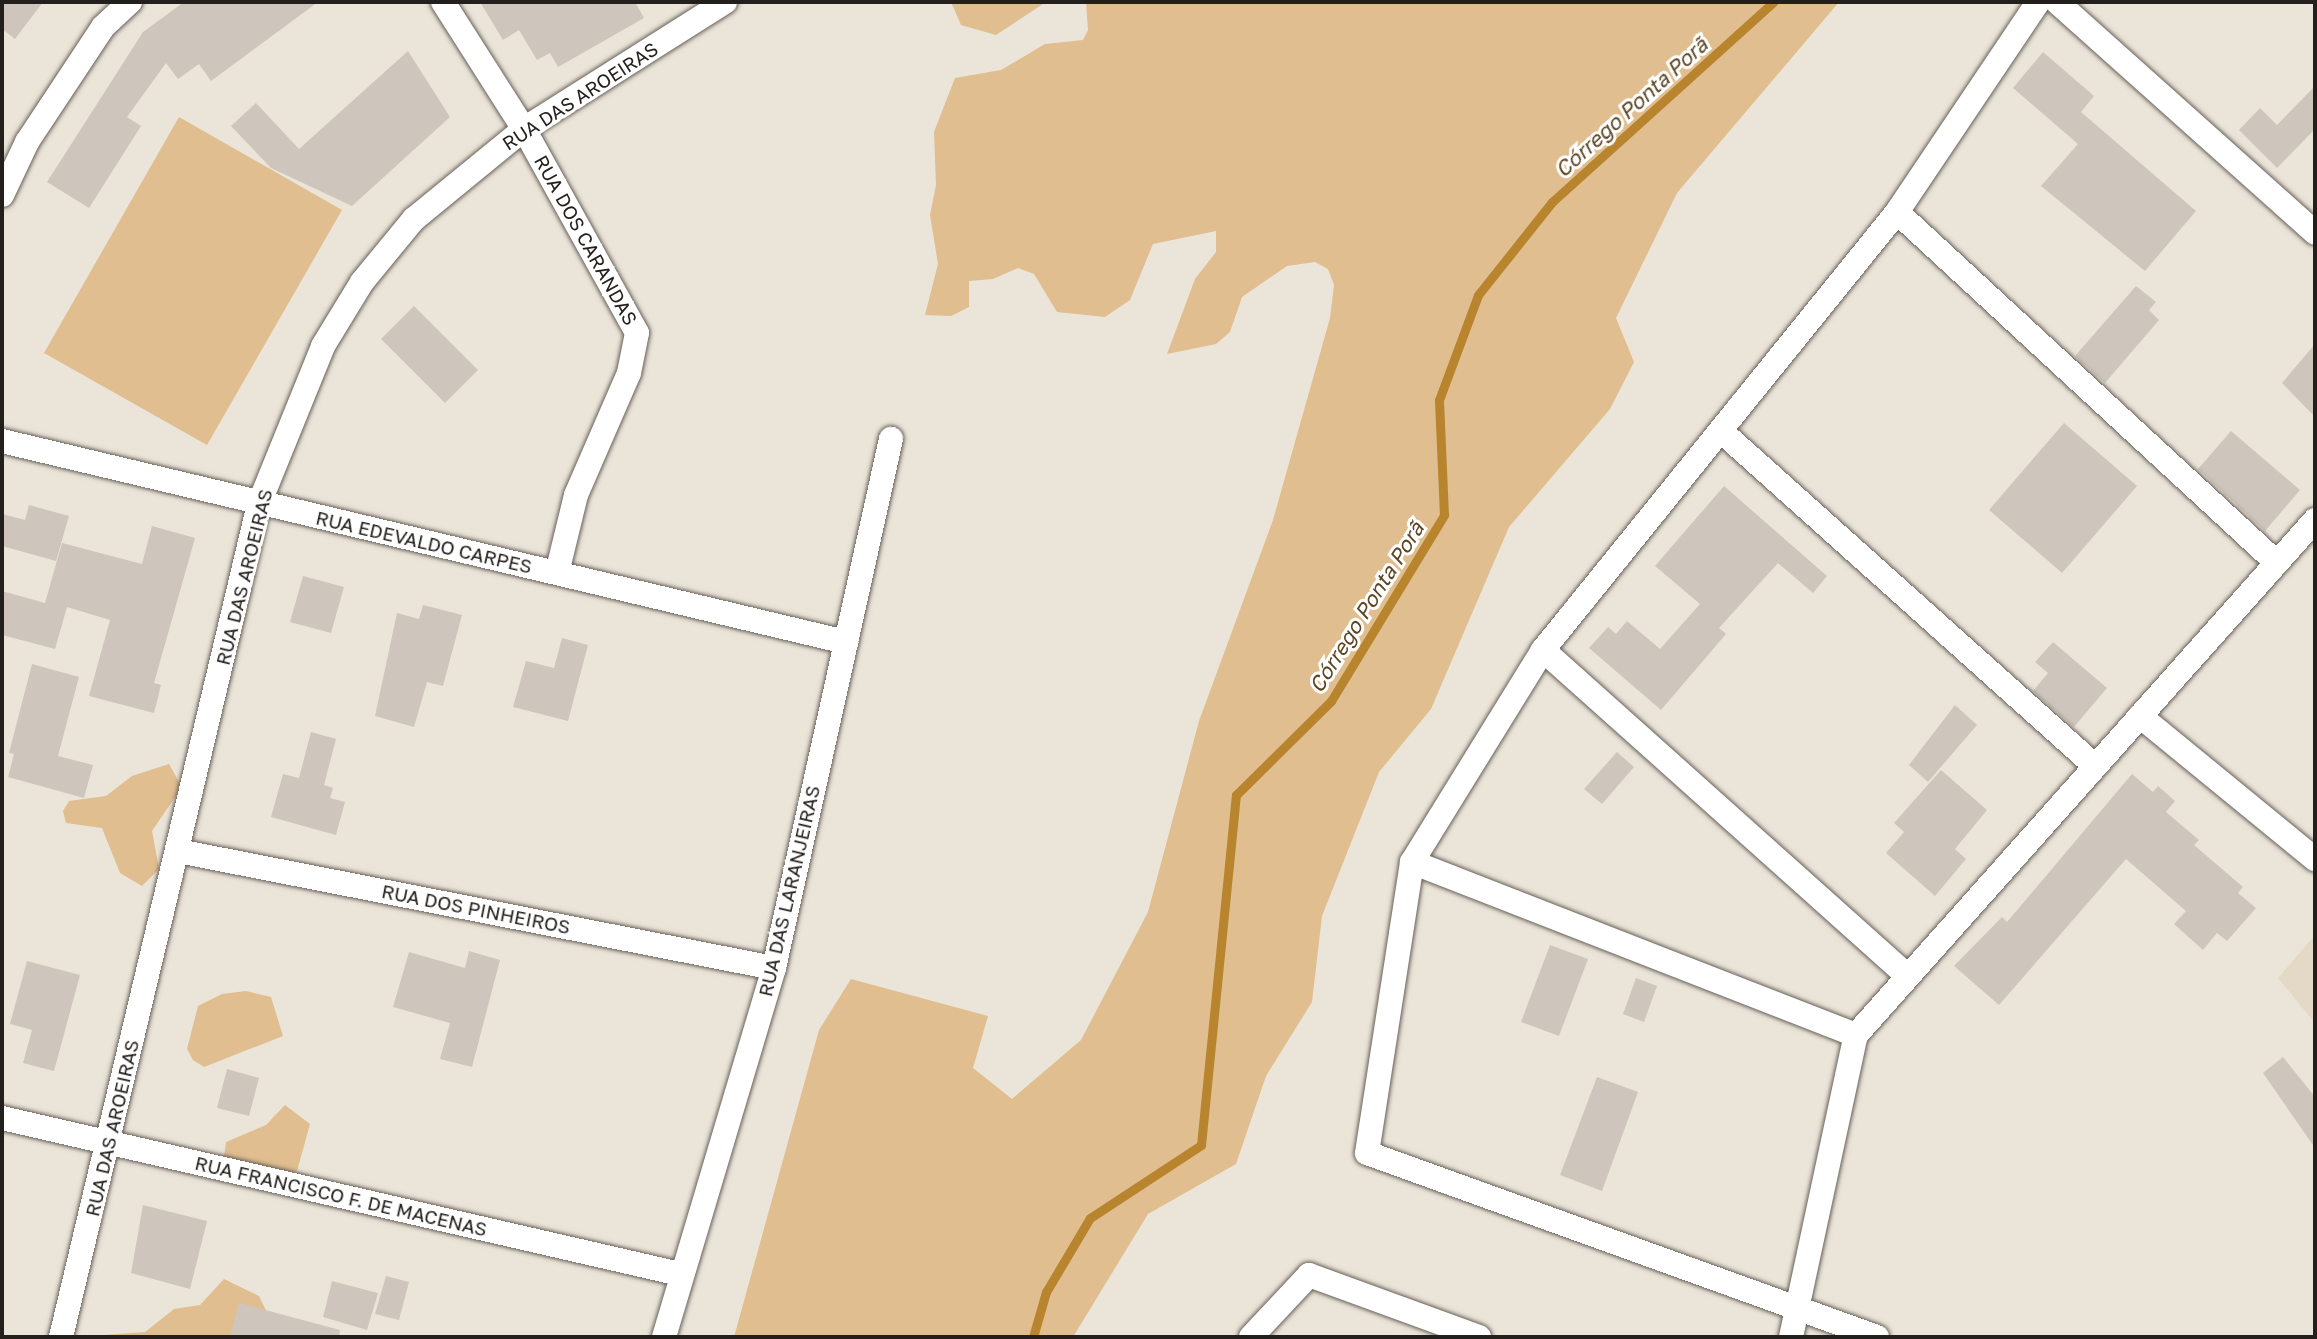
<!DOCTYPE html>
<meta charset="utf-8">
<style>
body{margin:0}
#map{position:relative;width:2317px;height:1339px;overflow:hidden;background:#ebe4d9;font-family:"Golos Text",sans-serif}
div>[style]{position:absolute}
[style*='--x']{left:calc(var(--x)*1px);top:calc(var(--y)*1px);width:calc(var(--w)*1px);rotate:calc(var(--a)*1deg)}
.built>*{inset:0;background:#e4d8c7}
.green>*{inset:0;background:#e0be8f}
.stream>*{height:9px;margin:-4.5px;padding:0 4.5px;transform-origin:4.5px;border-radius:4.5px;background:#b8842d}
.building>*{inset:0;background:#cec6bc}
.roads{filter:drop-shadow(0 0 2px #676058) drop-shadow(0 0 2px #676058)}
.minor>*{height:24px;margin:-12px;padding:0 12px;transform-origin:12px;border-radius:12px;background:#fff}
span{translate:-50% -50%;white-space:nowrap;text-align:center;line-height:1.15;-webkit-text-stroke:6px #fff;paint-order:stroke}
.street-label{font-size:19px;color:#221f1c}
.water-label{font-size:21px;color:#5c4522;font-style:italic}
.frame{position:absolute;inset:0;border:4px solid #221f1c;pointer-events:none}
</style>
<div id="map">
<div class="built">
<div style="clip-path:polygon(2315px 935px,2315px 1023px,2278px 978px)"></div>
</div>
<div class="green">
<div style="clip-path:polygon(951px 2px,1046px 2px,996px 35px,961px 25px)"></div>
<div style="clip-path:polygon(1086px 2px,1839px 2px,1677px 193px,1616px 318px,1634px 362px,1610px 409px,1509px 527px,1431px 709px,1379px 772px,1322px 916px,1312px 1002px,1266px 1076px,1236px 1164px,1148px 1214px,1073px 1337px,734px 1337px,819px 1030px,851px 979px,988px 1016px,973px 1068px,1012px 1099px,1081px 1040px,1148px 912px,1199px 721px,1273px 520px,1330px 318px,1334px 285px,1328px 269px,1315px 262px,1287px 266px,1242px 297px,1230px 332px,1216px 344px,1167px 354px,1195px 279px,1216px 252px,1216px 231px,1153px 244px,1130px 300px,1105px 317px,1057px 312px,1034px 274px,1018px 268px,993px 279px,969px 281px,969px 307px,951px 316px,925px 315px,938px 264px,930px 215px,936px 185px,934px 132px,955px 78px,1001px 70px,1045px 44px,1083px 40px,1088px 30px)"></div>
<div style="clip-path:polygon(179px 117px,342px 210px,207px 445px,44px 353px)"></div>
<div style="clip-path:polygon(169px 764px,182px 787px,152px 831px,159px 869px,142px 886px,120px 873px,102px 828px,66px 823px,63px 811px,69px 801px,106px 796px,132px 776px)"></div>
<div style="clip-path:polygon(246px 991px,271px 997px,283px 1036px,204px 1067px,193px 1060px,187px 1049px,198px 1006px,222px 994px)"></div>
<div style="clip-path:polygon(285px 1105px,310px 1124px,297px 1171px,240px 1182px,223px 1164px,226px 1142px,266px 1125px)"></div>
<div style="clip-path:polygon(224px 1279px,259px 1296px,271px 1321px,265px 1337px,76px 1337px,145px 1332px,174px 1309px,200px 1305px)"></div>
</div>
<div class="stream">
<div style="--x:1033;--y:1337;--w:47;--a:-73.9"></div>
<div style="--x:1046;--y:1292;--w:86;--a:-59.3"></div>
<div style="--x:1090;--y:1218;--w:133;--a:-33.3"></div>
<div style="--x:1201;--y:1145;--w:352;--a:-84.3"></div>
<div style="--x:1236;--y:795;--w:134;--a:-44.7"></div>
<div style="--x:1331;--y:701;--w:218;--a:-58.7"></div>
<div style="--x:1444;--y:515;--w:115;--a:-92.5"></div>
<div style="--x:1439;--y:400;--w:112;--a:-69.6"></div>
<div style="--x:1478;--y:295;--w:119;--a:-51.5"></div>
<div style="--x:1552;--y:202;--w:298;--a:-42.1"></div>
</div>
<div class="building">
<div style="clip-path:polygon(2px 2px,43px 2px,15px 39px,2px 29px)"></div>
<div style="clip-path:polygon(184px 2px,318px 2px,211px 81px,199px 64px,178px 79px,166px 63px,127px 117px,141px 126px,89px 208px,47px 182px,143px 32px)"></div>
<div style="clip-path:polygon(480px 2px,635px 2px,644px 18px,558px 67px,550px 53px,537px 60px,519px 30px,503px 40px)"></div>
<div style="clip-path:polygon(408px 51px,450px 117px,352px 206px,271px 168px,231px 126px,256px 103px,299px 149px)"></div>
<div style="clip-path:polygon(2043px 52px,2094px 96px,2081px 112px,2196px 211px,2145px 271px,2041px 186px,2078px 144px,2013px 88px)"></div>
<div style="clip-path:polygon(2315px 86px,2315px 129px,2277px 168px,2239px 130px,2260px 108px,2277px 125px)"></div>
<div style="clip-path:polygon(2136px 286px,2156px 302px,2149px 310px,2159px 320px,2105px 383px,2075px 356px)"></div>
<div style="clip-path:polygon(414px 306px,478px 370px,445px 403px,381px 339px)"></div>
<div style="clip-path:polygon(2315px 344px,2315px 417px,2282px 383px)"></div>
<div style="clip-path:polygon(2064px 423px,2137px 486px,2062px 573px,1989px 510px)"></div>
<div style="clip-path:polygon(2231px 431px,2300px 490px,2265px 531px,2198px 469px)"></div>
<div style="clip-path:polygon(1724px 486px,1827px 576px,1813px 593px,1778px 563px,1719px 628px,1726px 634px,1661px 710px,1589px 648px,1608px 627px,1616px 634px,1627px 621px,1660px 649px,1700px 604px,1655px 566px)"></div>
<div style="clip-path:polygon(29px 505px,69px 516px,56px 561px,2px 546px,2px 514px,25px 520px)"></div>
<div style="clip-path:polygon(152px 526px,195px 538px,154px 683px,161px 685px,154px 713px,89px 696px,110px 620px,67px 607px,55px 649px,2px 635px,2px 591px,45px 603px,62px 543px,142px 564px)"></div>
<div style="clip-path:polygon(303px 576px,344px 587px,331px 633px,290px 622px)"></div>
<div style="clip-path:polygon(423px 605px,462px 615px,443px 686px,427px 682px,414px 727px,375px 716px,397px 613px,419px 619px)"></div>
<div style="clip-path:polygon(562px 638px,588px 645px,568px 721px,513px 707px,526px 661px,554px 668px)"></div>
<div style="clip-path:polygon(2053px 642px,2107px 688px,2074px 727px,2033px 691px,2048px 673px,2035px 662px)"></div>
<div style="clip-path:polygon(32px 664px,79px 677px,58px 756px,93px 765px,84px 798px,8px 777px,14px 754px,9px 753px)"></div>
<div style="clip-path:polygon(1955px 705px,1977px 725px,1928px 782px,1909px 765px)"></div>
<div style="clip-path:polygon(311px 732px,336px 739px,324px 785px,333px 788px,330px 798px,345px 802px,336px 835px,271px 817px,283px 774px,299px 778px)"></div>
<div style="clip-path:polygon(1617px 752px,1634px 767px,1602px 804px,1584px 789px)"></div>
<div style="clip-path:polygon(1941px 770px,1987px 810px,1955px 849px,1966px 859px,1935px 896px,1886px 853px,1904px 832px,1894px 823px)"></div>
<div style="clip-path:polygon(2132px 774px,2153px 792px,2158px 786px,2175px 801px,2166px 812px,2199px 840px,2194px 845px,2243px 887px,2238px 893px,2256px 908px,2227px 941px,2217px 933px,2203px 950px,2174px 924px,2186px 911px,2126px 859px,1999px 1005px,1954px 966px,2002px 917px,2007px 922px)"></div>
<div style="clip-path:polygon(1550px 945px,1588px 959px,1559px 1036px,1521px 1022px)"></div>
<div style="clip-path:polygon(469px 951px,500px 960px,472px 1067px,440px 1059px,450px 1023px,393px 1007px,409px 952px,465px 968px)"></div>
<div style="clip-path:polygon(27px 961px,80px 975px,54px 1071px,23px 1063px,32px 1030px,10px 1024px)"></div>
<div style="clip-path:polygon(1636px 978px,1657px 986px,1644px 1022px,1623px 1014px)"></div>
<div style="clip-path:polygon(2283px 1057px,2315px 1097px,2315px 1148px,2263px 1073px)"></div>
<div style="clip-path:polygon(227px 1069px,259px 1078px,249px 1116px,217px 1108px)"></div>
<div style="clip-path:polygon(1597px 1077px,1638px 1092px,1602px 1191px,1560px 1175px)"></div>
<div style="clip-path:polygon(143px 1205px,207px 1221px,190px 1289px,131px 1273px)"></div>
<div style="clip-path:polygon(386px 1276px,409px 1282px,399px 1320px,375px 1314px)"></div>
<div style="clip-path:polygon(332px 1281px,378px 1293px,367px 1330px,323px 1317px)"></div>
<div style="clip-path:polygon(239px 1303px,340px 1330px,339px 1337px,230px 1337px)"></div>
</div>
<div class="roads">
<div class="minor">
<div style="--x:443;--y:2;--w:151;--a:57.5"></div>
<div style="--x:524;--y:129;--w:233;--a:61"></div>
<div style="--x:637;--y:333;--w:41;--a:101.3"></div>
<div style="--x:629;--y:373;--w:133;--a:113.5"></div>
<div style="--x:576;--y:495;--w:80;--a:103.7"></div>
<div style="--x:2057;--y:2;--w:346;--a:41.8"></div>
<div style="--x:2;--y:195;--w:59;--a:-64.7"></div>
<div style="--x:27;--y:142;--w:138;--a:-56.5"></div>
<div style="--x:103;--y:27;--w:37;--a:-43"></div>
<div style="--x:1897;--y:212;--w:517;--a:42.73"></div>
<div style="--x:1721;--y:431;--w:502;--a:41.85"></div>
<div style="--x:2;--y:441;--w:868;--a:13.4"></div>
<div style="--x:1543;--y:650;--w:489;--a:41.8"></div>
<div style="--x:2140;--y:716;--w:226;--a:39.3"></div>
<div style="--x:178;--y:851;--w:607;--a:11.11"></div>
<div style="--x:1412;--y:862;--w:477;--a:21.3"></div>
<div style="--x:2;--y:1118;--w:696;--a:12.96"></div>
<div style="--x:61;--y:1337;--w:856;--a:-76.63"></div>
<div style="--x:259;--y:504;--w:170;--a:-67.9"></div>
<div style="--x:323;--y:346;--w:75;--a:-58.6"></div>
<div style="--x:362;--y:282;--w:82;--a:-50.5"></div>
<div style="--x:414;--y:219;--w:142;--a:-39.3"></div>
<div style="--x:524;--y:129;--w:238;--a:-32.3"></div>
<div style="--x:664;--y:1337;--w:385;--a:-73.4"></div>
<div style="--x:774;--y:968;--w:542;--a:-77.53"></div>
<div style="--x:1251;--y:1337;--w:85;--a:-46.9"></div>
<div style="--x:1309;--y:1275;--w:181;--a:20"></div>
<div style="--x:1791;--y:1337;--w:309;--a:-77.9"></div>
<div style="--x:1856;--y:1035;--w:690;--a:-48.29"></div>
<div style="--x:1877;--y:1337;--w:542;--a:-160.16"></div>
<div style="--x:1367;--y:1153;--w:294;--a:-81.2"></div>
<div style="--x:1412;--y:862;--w:249;--a:-58.3"></div>
<div style="--x:1543;--y:650;--w:563;--a:-51.05"></div>
<div style="--x:1897;--y:212;--w:253;--a:-56.1"></div>
</div>
</div>
<div class="street-label">
<span style="left:580px;top:96px;rotate:-33deg">RUA DAS AROEIRAS</span>
<span style="left:586px;top:240px;rotate:61deg">RUA DOS CARANDAS</span>
<span style="left:424px;top:542px;rotate:13deg">RUA EDEVALDO CARPES</span>
<span style="left:244px;top:577px;rotate:-76deg">RUA DAS AROEIRAS</span>
<span style="left:789px;top:891px;rotate:-77deg">RUA DAS LARANJEIRAS</span>
<span style="left:476px;top:909px;rotate:11deg">RUA DOS PINHEIROS</span>
<span style="left:112px;top:1128px;rotate:-77deg">RUA DAS AROEIRAS</span>
<span style="left:341px;top:1196px;rotate:13deg">RUA FRANCISCO F. DE MACENAS</span>
</div>
<div class="water-label">
<span style="left:1631px;top:107px;rotate:-42deg">Córrego Ponta Porã</span>
<span style="left:1366px;top:607px;rotate:-58deg">Córrego Ponta Porã</span>
</div>
<div class="frame"></div>
</div>
